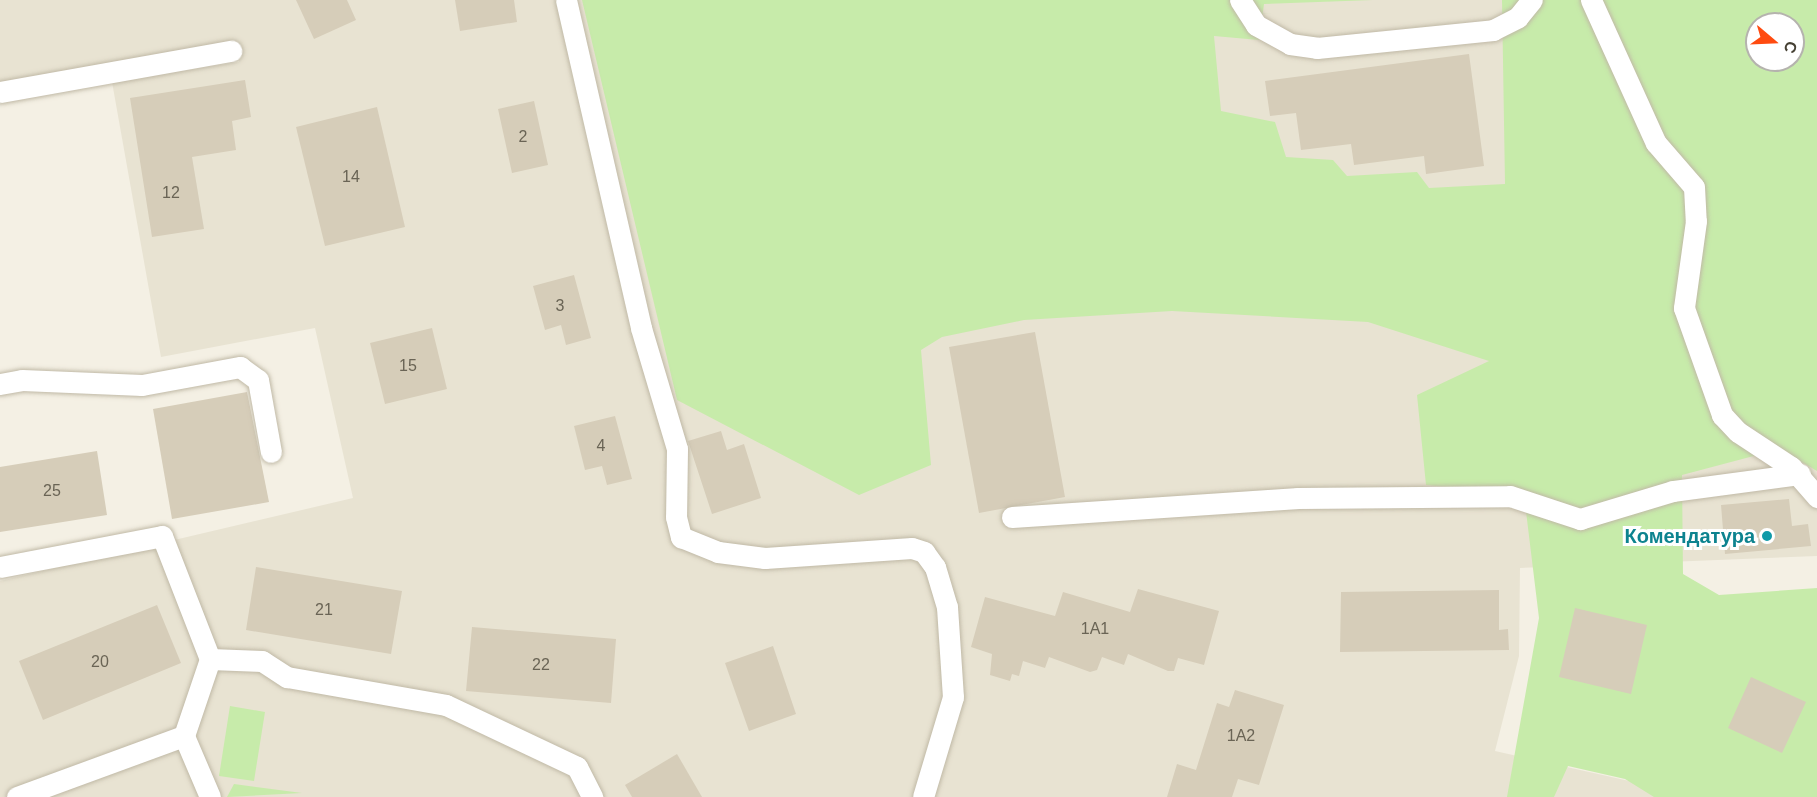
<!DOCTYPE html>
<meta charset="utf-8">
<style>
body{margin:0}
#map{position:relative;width:1817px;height:797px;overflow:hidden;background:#f4f0e4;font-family:Helvetica,sans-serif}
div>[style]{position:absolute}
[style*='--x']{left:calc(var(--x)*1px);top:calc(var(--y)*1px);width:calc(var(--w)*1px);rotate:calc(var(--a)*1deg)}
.residential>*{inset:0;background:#e8e3d2}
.green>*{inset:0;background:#c7ebaa}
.building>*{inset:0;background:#d6cdb9}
.roads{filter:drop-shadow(0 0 2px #c0b9a6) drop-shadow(0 0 2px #c0b9a6)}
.minor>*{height:21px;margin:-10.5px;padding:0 10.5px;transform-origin:10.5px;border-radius:10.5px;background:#fff}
.dots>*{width:16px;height:16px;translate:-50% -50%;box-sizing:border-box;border:3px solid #fff;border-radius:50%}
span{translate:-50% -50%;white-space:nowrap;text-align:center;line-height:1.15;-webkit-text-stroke:6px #fff;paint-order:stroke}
.number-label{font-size:16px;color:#6a6455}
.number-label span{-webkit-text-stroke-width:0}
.culture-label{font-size:20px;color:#0d838f;font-weight:700}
.right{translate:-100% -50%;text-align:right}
.north{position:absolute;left:1745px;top:12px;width:60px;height:60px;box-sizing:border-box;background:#fff;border:2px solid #b5b3ae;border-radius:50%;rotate:109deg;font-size:16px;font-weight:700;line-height:24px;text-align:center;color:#464134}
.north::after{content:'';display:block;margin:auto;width:21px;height:27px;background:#ff4b10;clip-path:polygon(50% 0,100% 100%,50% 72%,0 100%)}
</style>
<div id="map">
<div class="residential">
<div style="clip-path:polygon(evenodd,0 0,1817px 0,1817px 556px,1520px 568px,1519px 656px,1495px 751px,1701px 797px,0 797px,0 581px,353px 498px,315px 328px,161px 357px,112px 82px,239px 62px,235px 40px,0 82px,0 0,1757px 24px,1793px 24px,1793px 60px,1757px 60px,1757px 24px)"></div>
</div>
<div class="green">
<div style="clip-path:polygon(evenodd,582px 0,1373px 0,1264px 4px,1259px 40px,1214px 36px,1221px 111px,1275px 122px,1286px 157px,1333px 160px,1347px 176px,1417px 172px,1429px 188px,1505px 184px,1502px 0,1817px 0,1817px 471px,1780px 449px,1682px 475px,1683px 574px,1719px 595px,1817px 588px,1817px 797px,1654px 797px,1625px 779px,1568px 766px,1554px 797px,1507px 797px,1539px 618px,1524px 495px,1426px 485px,1417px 395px,1489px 361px,1368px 322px,1172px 311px,1024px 320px,942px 337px,921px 350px,931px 465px,859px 495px,677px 400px,582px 0,1757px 24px,1793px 24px,1793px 60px,1757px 60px,1757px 24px)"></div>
<div style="clip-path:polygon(230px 706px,265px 712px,254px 781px,219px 776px)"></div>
<div style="clip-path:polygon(234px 784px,302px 793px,227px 797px)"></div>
</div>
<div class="building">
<div style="clip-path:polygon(296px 0,347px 0,356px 20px,314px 39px)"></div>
<div style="clip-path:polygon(455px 0,514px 0,517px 22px,460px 31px)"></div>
<div style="clip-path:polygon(1469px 54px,1484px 166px,1426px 174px,1424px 156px,1354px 165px,1351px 144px,1301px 150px,1296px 113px,1270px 116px,1265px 81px)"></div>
<div style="clip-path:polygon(245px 80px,251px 117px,232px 121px,236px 150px,192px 157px,204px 229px,152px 237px,130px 98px)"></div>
<div style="clip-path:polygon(534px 101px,548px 165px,512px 173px,498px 109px)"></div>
<div style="clip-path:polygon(377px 107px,405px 227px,325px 246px,296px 127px)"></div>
<div style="clip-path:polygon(574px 275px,591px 338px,566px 345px,561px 325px,545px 330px,533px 286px)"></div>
<div style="clip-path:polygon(432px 328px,447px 389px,385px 404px,370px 343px)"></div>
<div style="clip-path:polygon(1035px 332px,1065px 497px,979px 513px,949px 347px)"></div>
<div style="clip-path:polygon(247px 392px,269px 502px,172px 519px,153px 409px)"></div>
<div style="clip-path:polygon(615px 416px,632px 479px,607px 485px,602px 466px,585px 470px,574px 426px)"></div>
<div style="clip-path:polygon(721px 431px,727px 450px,744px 444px,761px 498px,712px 514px,688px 441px)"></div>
<div style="clip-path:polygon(97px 451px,107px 515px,0 532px,0 467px)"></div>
<div style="clip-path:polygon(1789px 499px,1792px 526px,1808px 524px,1811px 546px,1725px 554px,1721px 505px)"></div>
<div style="clip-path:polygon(256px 567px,402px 591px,391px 654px,246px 630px)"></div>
<div style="clip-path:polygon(1138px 589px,1219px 611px,1204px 665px,1178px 658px,1174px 671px,1168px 671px,1128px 654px,1124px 665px,1102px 657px,1097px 670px,1090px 672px,1049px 657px,1045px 668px,1023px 661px,1019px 676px,1012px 674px,1010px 681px,990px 675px,992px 654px,971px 647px,985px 597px,1055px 616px,1063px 592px,1130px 612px)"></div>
<div style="clip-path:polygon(1499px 590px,1499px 630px,1508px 629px,1509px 650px,1340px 652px,1341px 592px)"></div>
<div style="clip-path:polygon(157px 605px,181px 663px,43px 720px,19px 661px)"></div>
<div style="clip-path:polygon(1575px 608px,1647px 625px,1631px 694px,1559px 677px)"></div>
<div style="clip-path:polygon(472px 627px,616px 639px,611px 703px,466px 691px)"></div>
<div style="clip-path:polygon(773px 646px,796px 714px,749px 731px,725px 663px)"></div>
<div style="clip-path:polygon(1751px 677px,1806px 702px,1782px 753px,1728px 728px)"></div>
<div style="clip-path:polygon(1235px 690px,1284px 705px,1259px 785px,1238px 779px,1232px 797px,1167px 797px,1177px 764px,1196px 770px,1217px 703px,1229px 707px)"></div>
<div style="clip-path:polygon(677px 754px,702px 797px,632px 797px,625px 785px)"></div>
</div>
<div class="roads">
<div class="minor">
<div style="--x:566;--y:0;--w:336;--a:77.1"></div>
<div style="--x:641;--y:328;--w:126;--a:73.4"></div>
<div style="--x:677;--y:449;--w:68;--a:90.8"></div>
<div style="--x:676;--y:517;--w:21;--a:76"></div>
<div style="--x:681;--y:537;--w:40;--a:22"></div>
<div style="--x:718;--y:552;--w:47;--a:7.3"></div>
<div style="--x:765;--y:558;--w:147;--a:-3.9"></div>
<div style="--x:912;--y:548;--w:13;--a:18"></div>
<div style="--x:924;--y:552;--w:19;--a:54"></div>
<div style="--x:935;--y:567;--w:42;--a:73.3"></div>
<div style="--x:947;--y:607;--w:90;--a:86.2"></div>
<div style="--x:953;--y:697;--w:104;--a:106.7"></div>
<div style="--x:1240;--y:0;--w:30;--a:57"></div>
<div style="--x:1256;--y:25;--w:39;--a:29"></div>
<div style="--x:1290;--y:44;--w:27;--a:8"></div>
<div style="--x:1317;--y:48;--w:177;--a:-5.8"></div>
<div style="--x:1493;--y:30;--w:28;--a:-27"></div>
<div style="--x:1518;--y:17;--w:22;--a:-51"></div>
<div style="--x:1591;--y:0;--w:157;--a:65.6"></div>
<div style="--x:1656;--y:143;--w:58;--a:49.2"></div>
<div style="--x:1694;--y:187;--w:34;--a:87"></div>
<div style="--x:1696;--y:221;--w:88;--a:97.9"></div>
<div style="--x:1684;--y:308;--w:114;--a:70.4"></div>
<div style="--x:1722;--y:415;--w:23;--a:47"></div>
<div style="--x:1738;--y:432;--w:64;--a:33.4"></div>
<div style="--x:1791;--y:467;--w:40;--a:49"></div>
<div style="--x:0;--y:92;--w:235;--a:-10.1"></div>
<div style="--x:0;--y:384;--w:22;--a:-10"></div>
<div style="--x:22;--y:380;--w:120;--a:2.4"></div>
<div style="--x:142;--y:385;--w:100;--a:-10.4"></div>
<div style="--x:240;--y:367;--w:22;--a:36"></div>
<div style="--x:258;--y:380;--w:73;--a:79.8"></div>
<div style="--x:1012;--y:517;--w:287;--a:-3.8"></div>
<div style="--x:1298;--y:498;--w:212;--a:-0.5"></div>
<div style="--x:1510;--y:496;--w:74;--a:18.2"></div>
<div style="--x:1580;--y:519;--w:97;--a:-16.8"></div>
<div style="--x:1673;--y:491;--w:128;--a:-7.6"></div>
<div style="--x:0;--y:567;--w:165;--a:-10.8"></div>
<div style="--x:162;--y:536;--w:132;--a:68.7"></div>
<div style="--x:210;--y:659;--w:81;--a:108.7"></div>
<div style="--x:184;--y:736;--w:66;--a:66.9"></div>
<div style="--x:210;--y:659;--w:52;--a:2.2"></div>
<div style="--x:262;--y:661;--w:30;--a:33"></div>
<div style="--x:287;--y:677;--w:161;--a:10"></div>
<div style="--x:446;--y:705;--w:145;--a:25.3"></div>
<div style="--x:577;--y:767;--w:34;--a:63"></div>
<div style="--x:17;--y:797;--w:178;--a:-20.1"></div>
</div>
</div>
<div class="dots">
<div style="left:1767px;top:536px;background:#0f9aa8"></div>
</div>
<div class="number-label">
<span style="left:523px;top:137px">2</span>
<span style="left:351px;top:177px">14</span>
<span style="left:171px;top:193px">12</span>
<span style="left:560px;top:306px">3</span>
<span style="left:408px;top:366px">15</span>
<span style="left:601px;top:446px">4</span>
<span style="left:52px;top:491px">25</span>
<span style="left:324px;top:610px">21</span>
<span style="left:1095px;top:629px">1А1</span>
<span style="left:100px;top:662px">20</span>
<span style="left:541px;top:665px">22</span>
<span style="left:1241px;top:736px">1А2</span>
</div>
<div class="culture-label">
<span class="right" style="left:1755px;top:536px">Комендатура</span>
</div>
<div class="north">С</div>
</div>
